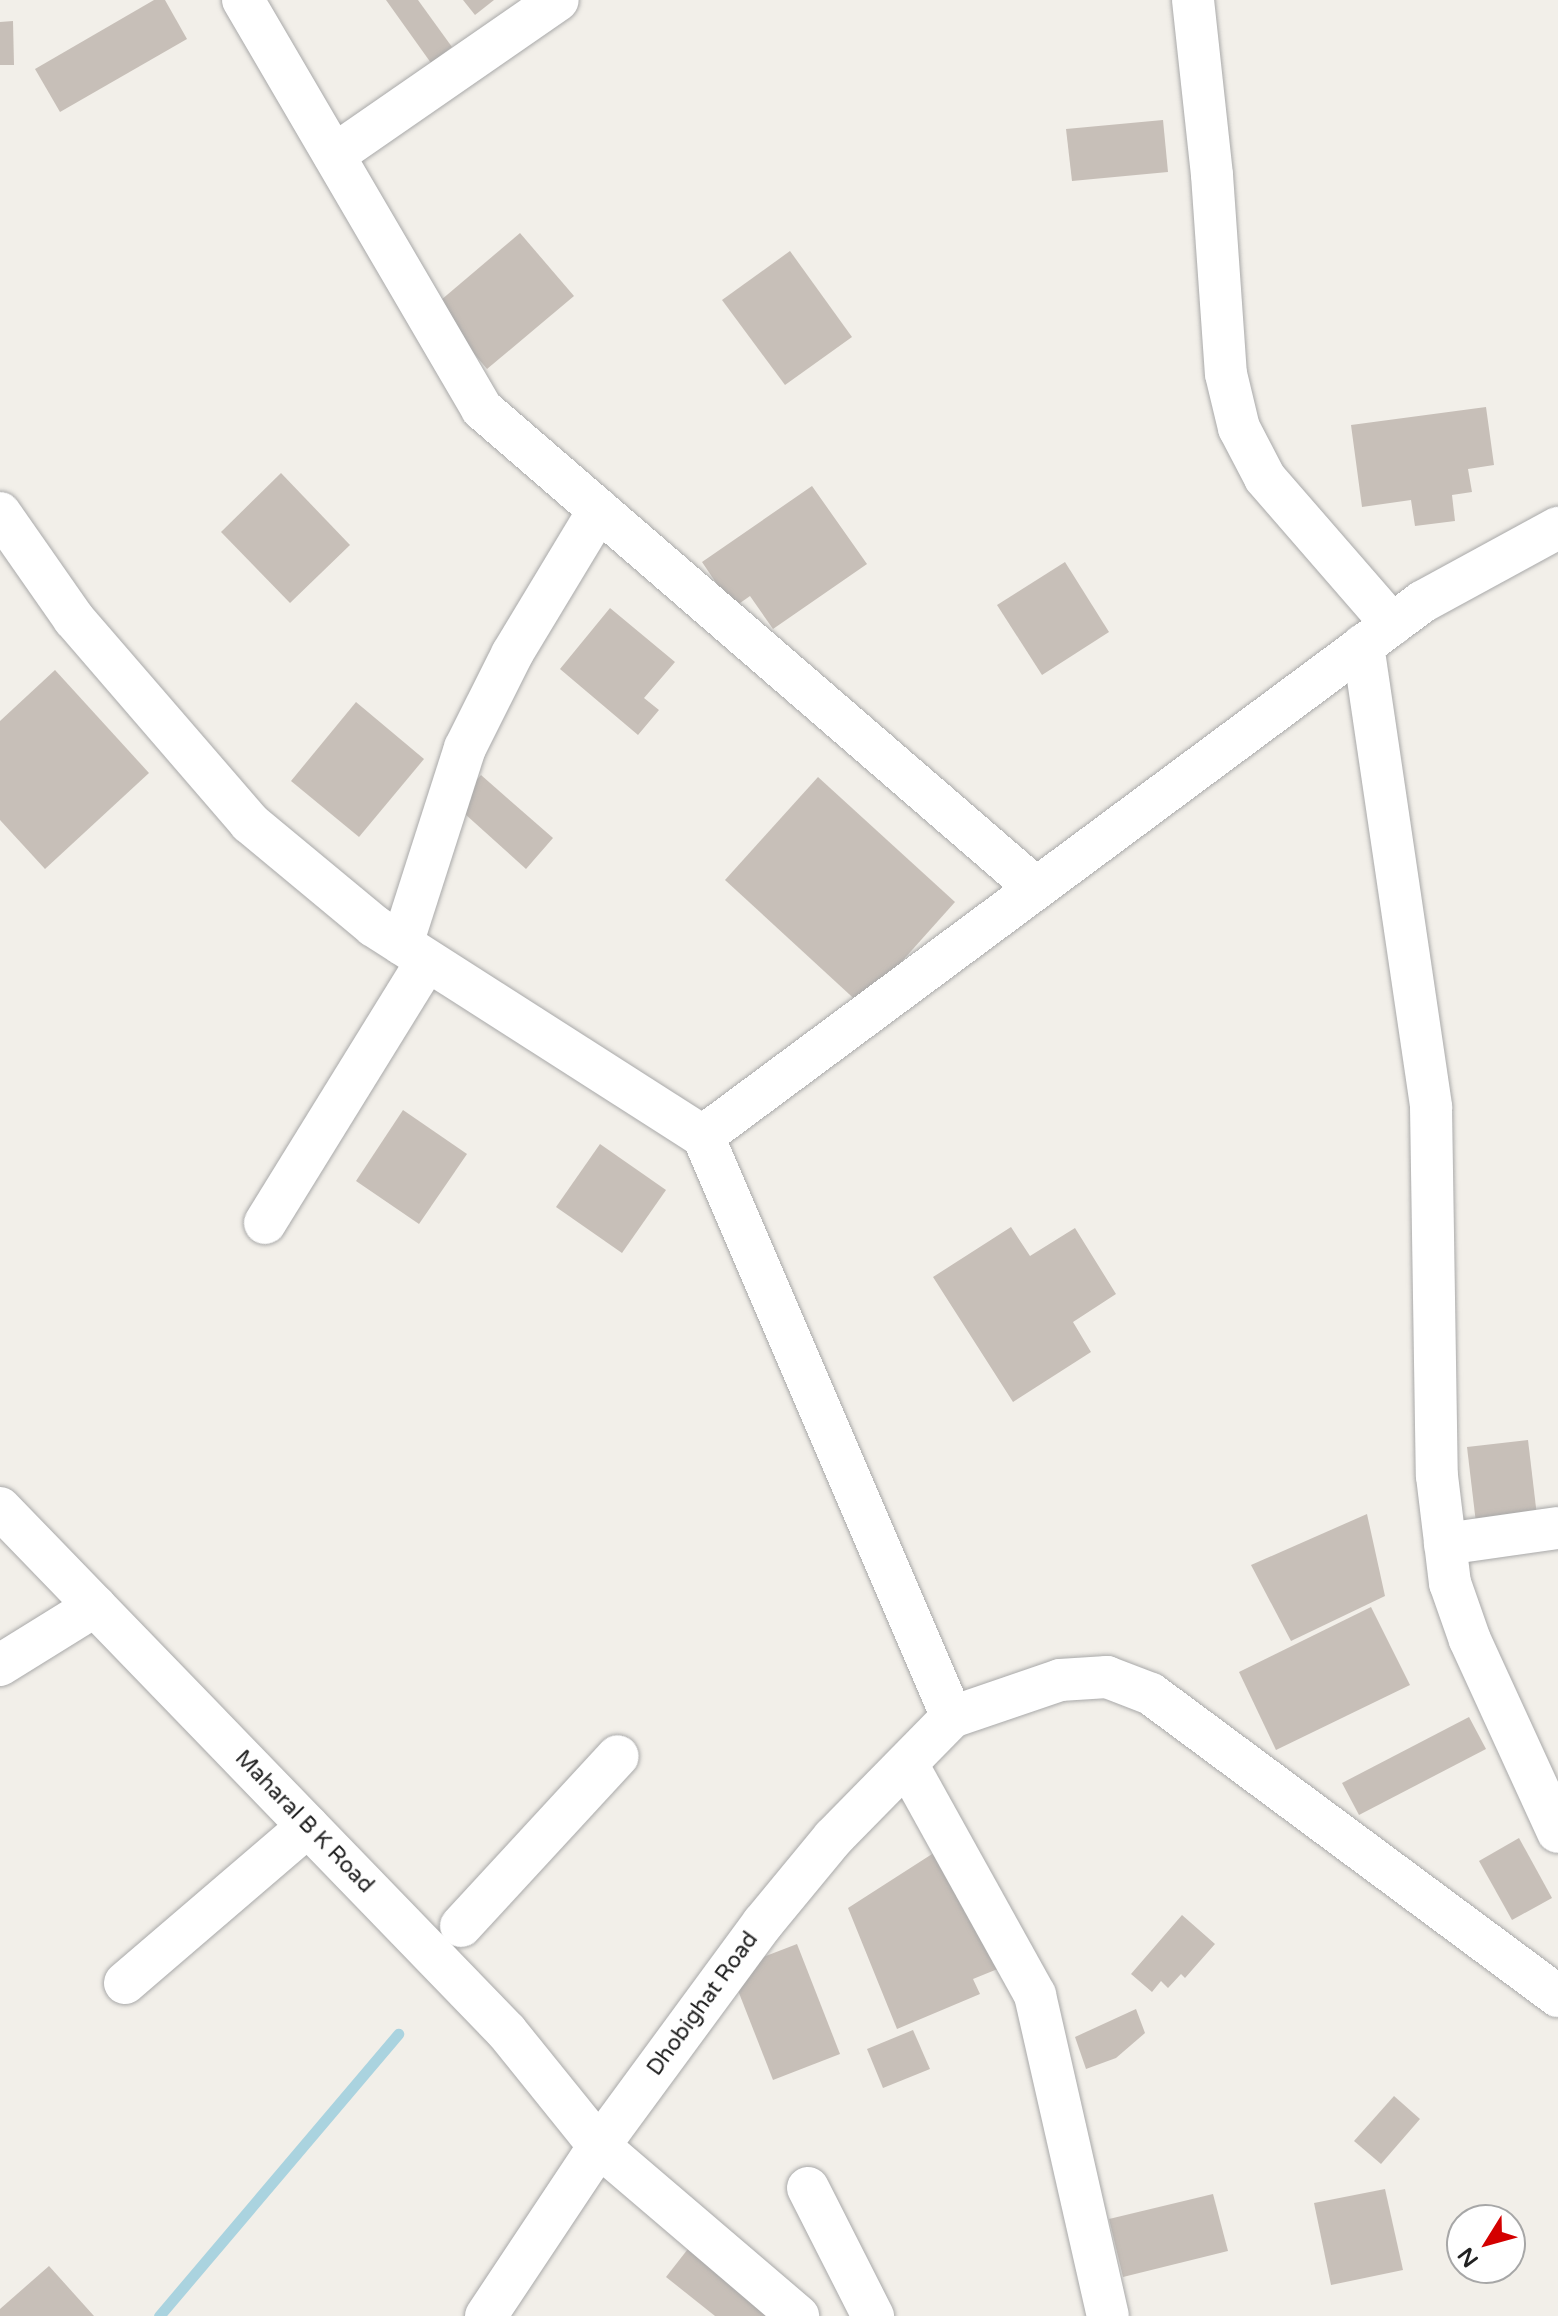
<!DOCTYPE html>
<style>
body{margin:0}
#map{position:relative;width:1558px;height:2316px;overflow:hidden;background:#f2efe9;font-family:"Varela Round",sans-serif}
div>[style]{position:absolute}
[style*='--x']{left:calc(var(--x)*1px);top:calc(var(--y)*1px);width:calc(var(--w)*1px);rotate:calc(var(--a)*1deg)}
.stream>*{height:11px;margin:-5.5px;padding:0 5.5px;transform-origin:5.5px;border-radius:5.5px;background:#aad3df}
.building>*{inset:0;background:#c7bfb8}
.roads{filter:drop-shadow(0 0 2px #a9a9a9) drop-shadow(0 0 2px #a9a9a9)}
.minor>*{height:42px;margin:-21px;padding:0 21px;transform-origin:21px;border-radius:21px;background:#fff}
span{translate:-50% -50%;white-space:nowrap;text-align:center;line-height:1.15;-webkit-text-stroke:8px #fff;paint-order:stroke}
.street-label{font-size:22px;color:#222}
.north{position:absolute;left:1446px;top:2204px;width:80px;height:80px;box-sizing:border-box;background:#fff;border:2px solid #a7a7a7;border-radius:50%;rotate:233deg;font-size:22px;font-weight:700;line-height:32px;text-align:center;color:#222}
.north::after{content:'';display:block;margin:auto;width:28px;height:36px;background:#d40000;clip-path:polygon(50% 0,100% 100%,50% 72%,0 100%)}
</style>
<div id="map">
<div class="stream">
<div style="--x:159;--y:2316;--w:370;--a:-49.7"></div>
</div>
<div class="building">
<div style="clip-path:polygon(154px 0,165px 0,187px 39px,60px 112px,35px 69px)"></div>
<div style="clip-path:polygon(386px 0,418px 0,452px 47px,431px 63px)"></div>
<div style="clip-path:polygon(463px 0,494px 0,475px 15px)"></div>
<div style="clip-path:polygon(13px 21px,14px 65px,0 65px,0 22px)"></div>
<div style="clip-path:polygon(1163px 120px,1168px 172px,1072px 181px,1066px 129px)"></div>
<div style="clip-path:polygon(520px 233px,574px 296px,487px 369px,434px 306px)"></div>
<div style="clip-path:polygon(790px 251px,852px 337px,785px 385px,722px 300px)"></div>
<div style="clip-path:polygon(1486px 407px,1494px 465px,1468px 469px,1472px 492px,1452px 495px,1455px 521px,1415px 526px,1411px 500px,1362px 507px,1351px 425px)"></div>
<div style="clip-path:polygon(281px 473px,350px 545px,290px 603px,221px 532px)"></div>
<div style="clip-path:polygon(812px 486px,867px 564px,773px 629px,750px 596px,733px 608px,702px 562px)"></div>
<div style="clip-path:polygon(1065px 562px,1109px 632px,1042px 675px,997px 605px)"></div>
<div style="clip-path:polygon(610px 608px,675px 662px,644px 698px,659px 710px,638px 735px,560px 669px)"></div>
<div style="clip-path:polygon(55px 670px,149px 773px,45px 869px,0 820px,0 721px)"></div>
<div style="clip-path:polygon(356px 702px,424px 759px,359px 837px,291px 781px)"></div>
<div style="clip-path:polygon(481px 775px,553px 838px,526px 869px,455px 805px)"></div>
<div style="clip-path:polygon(818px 777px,955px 902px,862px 1006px,725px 880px)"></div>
<div style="clip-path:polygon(403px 1110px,467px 1154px,419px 1224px,356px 1181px)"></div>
<div style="clip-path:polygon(600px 1144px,666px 1190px,622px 1253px,556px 1207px)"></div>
<div style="clip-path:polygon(1011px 1227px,1030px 1256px,1075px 1228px,1116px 1294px,1073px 1322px,1091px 1352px,1013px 1402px,933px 1277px)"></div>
<div style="clip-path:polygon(1528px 1440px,1537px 1516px,1476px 1523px,1467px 1447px)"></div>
<div style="clip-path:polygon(1367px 1514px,1385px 1596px,1291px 1641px,1251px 1565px)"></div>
<div style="clip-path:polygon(1371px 1607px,1410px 1685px,1276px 1750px,1239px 1672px)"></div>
<div style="clip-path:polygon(1469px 1717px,1486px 1749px,1359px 1815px,1342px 1783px)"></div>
<div style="clip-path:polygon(1519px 1838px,1552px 1898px,1512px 1920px,1479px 1861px)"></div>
<div style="clip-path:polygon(943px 1847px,1000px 1968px,973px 1979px,980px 1994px,897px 2029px,848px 1908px)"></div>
<div style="clip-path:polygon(1182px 1915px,1215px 1944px,1185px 1978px,1181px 1974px,1168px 1988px,1161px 1981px,1152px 1992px,1131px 1974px)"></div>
<div style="clip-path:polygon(797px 1944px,840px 2054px,773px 2080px,730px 1970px)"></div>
<div style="clip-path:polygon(1136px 2009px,1145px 2033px,1116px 2058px,1086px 2069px,1075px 2037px)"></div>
<div style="clip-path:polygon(913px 2030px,930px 2069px,883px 2088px,867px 2049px)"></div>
<div style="clip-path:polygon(1394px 2096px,1420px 2119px,1381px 2164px,1354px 2141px)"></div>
<div style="clip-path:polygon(1385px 2189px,1403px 2270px,1331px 2285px,1314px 2203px)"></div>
<div style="clip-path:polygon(1213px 2194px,1228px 2251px,1123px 2277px,1109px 2219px)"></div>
<div style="clip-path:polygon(691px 2245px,780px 2316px,715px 2316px,666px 2277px)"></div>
<div style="clip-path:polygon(49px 2266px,94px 2316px,0 2316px,0 2309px)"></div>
</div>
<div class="roads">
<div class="minor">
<div style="--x:243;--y:0;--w:474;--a:59.7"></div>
<div style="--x:482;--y:409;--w:732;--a:40.85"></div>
<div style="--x:1193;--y:0;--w:176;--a:83.8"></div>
<div style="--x:1212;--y:175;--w:199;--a:86"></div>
<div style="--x:1226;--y:374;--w:56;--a:76.5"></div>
<div style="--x:1239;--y:428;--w:56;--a:62.5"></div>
<div style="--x:1265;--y:478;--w:194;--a:49"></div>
<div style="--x:334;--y:155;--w:272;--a:-34.7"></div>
<div style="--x:0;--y:513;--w:129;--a:55.1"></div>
<div style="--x:74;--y:619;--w:269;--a:49.2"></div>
<div style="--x:250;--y:823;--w:161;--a:39.7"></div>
<div style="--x:374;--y:926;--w:390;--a:32.6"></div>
<div style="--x:1363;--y:645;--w:467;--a:81.6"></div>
<div style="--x:1431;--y:1107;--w:369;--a:89.1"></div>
<div style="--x:1437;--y:1476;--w:108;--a:83.1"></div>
<div style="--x:1450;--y:1583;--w:60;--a:70.7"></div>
<div style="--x:1470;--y:1640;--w:211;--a:65.4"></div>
<div style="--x:402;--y:944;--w:206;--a:-72.2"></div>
<div style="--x:465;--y:748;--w:105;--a:-63.4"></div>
<div style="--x:512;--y:654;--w:168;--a:-58.9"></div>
<div style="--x:265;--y:1223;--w:308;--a:-58.3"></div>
<div style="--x:0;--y:1508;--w:729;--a:45.94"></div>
<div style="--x:507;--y:2032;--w:146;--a:51.1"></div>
<div style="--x:599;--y:2146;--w:262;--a:40.5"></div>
<div style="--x:1445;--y:1544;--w:114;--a:-8.1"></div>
<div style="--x:0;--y:1665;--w:112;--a:-31.8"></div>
<div style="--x:952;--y:1717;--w:632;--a:-113.2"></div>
<div style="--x:703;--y:1136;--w:896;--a:-36.6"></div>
<div style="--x:1422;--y:602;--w:155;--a:-28.6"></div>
<div style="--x:907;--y:1764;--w:264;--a:61"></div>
<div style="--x:1035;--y:1995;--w:329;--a:77.2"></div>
<div style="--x:461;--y:1926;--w:231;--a:-47.3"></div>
<div style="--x:125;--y:1983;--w:241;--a:-40.6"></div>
<div style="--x:808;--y:2188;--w:144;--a:63.1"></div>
<div style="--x:486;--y:2316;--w:204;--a:-56.4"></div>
<div style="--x:599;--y:2146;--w:277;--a:-53.7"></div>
<div style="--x:763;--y:1923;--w:110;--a:-50.5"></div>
<div style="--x:833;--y:1838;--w:170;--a:-45.5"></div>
<div style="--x:952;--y:1717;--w:114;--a:-18.9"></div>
<div style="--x:1060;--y:1680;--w:47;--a:-3.7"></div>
<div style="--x:1107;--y:1677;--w:47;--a:21.1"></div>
<div style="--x:1151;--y:1694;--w:507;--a:36.58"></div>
</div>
</div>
<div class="street-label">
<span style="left:304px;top:1822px;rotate:46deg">Maharal B K Road</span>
<span style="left:703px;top:2004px;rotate:-54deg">Dhobighat Road</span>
</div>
<div class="north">N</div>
</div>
